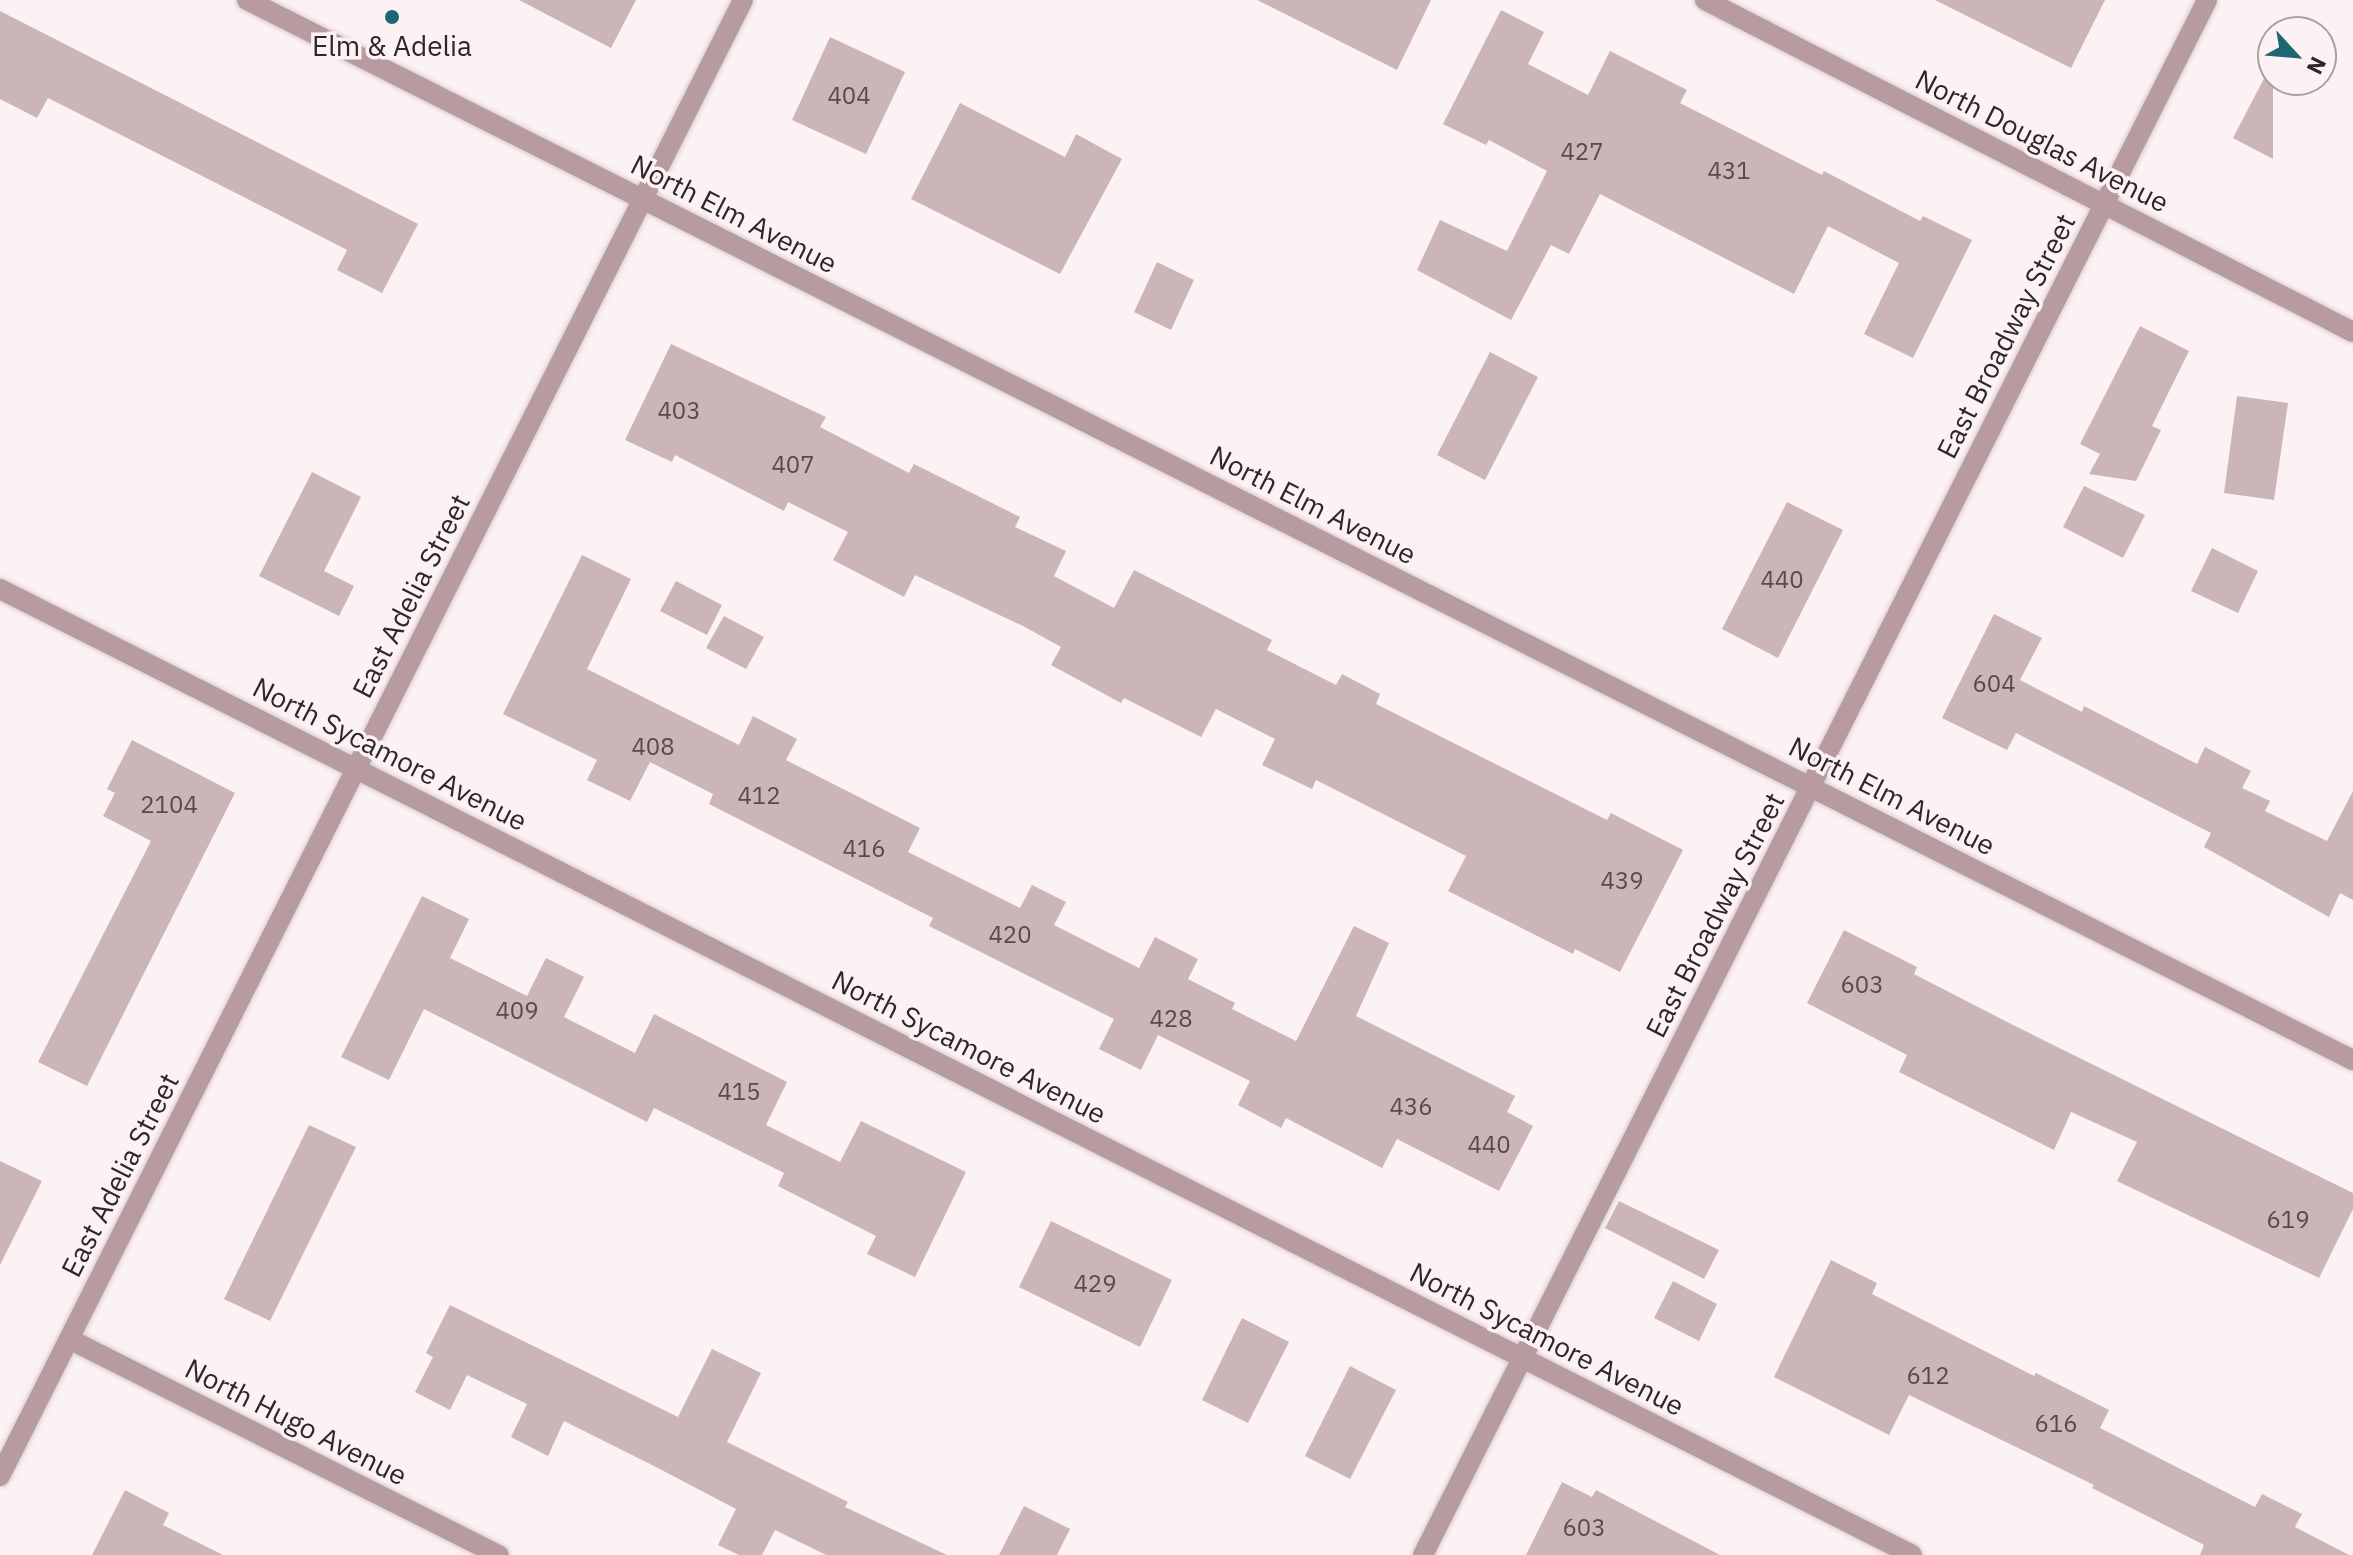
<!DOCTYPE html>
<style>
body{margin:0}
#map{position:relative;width:2353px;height:1555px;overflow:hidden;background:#fcf2f4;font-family:"IBM Plex Sans",sans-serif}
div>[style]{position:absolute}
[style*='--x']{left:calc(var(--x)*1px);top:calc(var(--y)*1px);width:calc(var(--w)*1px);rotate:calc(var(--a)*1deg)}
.building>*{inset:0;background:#cbb5b9}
.roads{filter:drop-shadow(0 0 2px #d7cdcf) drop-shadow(0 0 2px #d7cdcf)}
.minor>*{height:20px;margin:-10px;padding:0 10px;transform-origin:10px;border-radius:10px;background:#b79ba1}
.dots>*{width:22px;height:22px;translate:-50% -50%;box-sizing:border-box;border:4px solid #fcf2f4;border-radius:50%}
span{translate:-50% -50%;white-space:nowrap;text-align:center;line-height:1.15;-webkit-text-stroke:7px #fcf2f4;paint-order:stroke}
.number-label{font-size:24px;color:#554a4c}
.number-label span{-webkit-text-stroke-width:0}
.poi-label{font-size:28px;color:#2e2628}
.street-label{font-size:28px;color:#2e2628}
.north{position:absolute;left:2257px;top:16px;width:80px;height:80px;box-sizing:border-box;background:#fcf2f4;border:2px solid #aaa0a2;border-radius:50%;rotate:116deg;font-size:22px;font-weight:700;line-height:32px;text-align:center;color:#2e2628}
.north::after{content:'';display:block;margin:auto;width:28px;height:36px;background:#1e6674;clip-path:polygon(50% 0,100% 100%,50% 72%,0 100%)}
</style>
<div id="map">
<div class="building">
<div style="clip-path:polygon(519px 0,636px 0,611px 48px)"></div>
<div style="clip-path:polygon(1257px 0,1431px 0,1397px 70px)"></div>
<div style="clip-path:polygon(1935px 0,2105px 0,2071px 68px)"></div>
<div style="clip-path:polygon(1501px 10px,1544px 32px,1528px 64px,1588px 95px,1610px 51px,1687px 90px,1680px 103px,1822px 175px,1824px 171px,1920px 221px,1923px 216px,1972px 240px,1913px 358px,1864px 334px,1899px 263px,1828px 226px,1794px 294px,1600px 194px,1569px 254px,1551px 245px,1511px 320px,1417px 270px,1440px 220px,1507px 251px,1547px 171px,1489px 140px,1486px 145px,1443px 124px)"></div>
<div style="clip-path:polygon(0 11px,418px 224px,382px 293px,337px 270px,347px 250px,283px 217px,48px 98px,37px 118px,0 99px)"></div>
<div style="clip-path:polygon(830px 37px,905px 72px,866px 154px,792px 120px)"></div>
<div style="clip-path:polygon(2273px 61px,2273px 159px,2233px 138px)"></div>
<div style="clip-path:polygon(960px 103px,1065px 157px,1076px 134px,1122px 159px,1060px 274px,911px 199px)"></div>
<div style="clip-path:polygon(1157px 262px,1194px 280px,1171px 330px,1134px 312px)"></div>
<div style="clip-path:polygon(2140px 326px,2189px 351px,2152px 426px,2161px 430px,2136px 481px,2089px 474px,2100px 454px,2080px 444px)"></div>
<div style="clip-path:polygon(671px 344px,826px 417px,820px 427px,909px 473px,914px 464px,1020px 517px,1015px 527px,1066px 551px,1054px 576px,1114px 608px,1134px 570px,1272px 640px,1267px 650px,1336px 685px,1342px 674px,1380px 694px,1376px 704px,1607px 820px,1611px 813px,1683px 850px,1620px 972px,1575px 949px,1573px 954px,1448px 891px,1466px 856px,1316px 780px,1312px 789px,1262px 765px,1275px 739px,1216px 709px,1201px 737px,1124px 698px,1121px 703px,1051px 665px,1061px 647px,1023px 626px,915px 575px,904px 597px,833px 560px,848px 532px,788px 502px,784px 511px,675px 455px,672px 462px,625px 440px)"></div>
<div style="clip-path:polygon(1490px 352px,1538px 377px,1485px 480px,1437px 455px)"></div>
<div style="clip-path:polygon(2237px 396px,2288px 403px,2274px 500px,2224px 493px)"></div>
<div style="clip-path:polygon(312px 472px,361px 497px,324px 571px,354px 586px,339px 616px,259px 576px)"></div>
<div style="clip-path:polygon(2084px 486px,2145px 515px,2123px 558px,2063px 527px)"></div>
<div style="clip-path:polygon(1787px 502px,1843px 530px,1778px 658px,1722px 629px)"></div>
<div style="clip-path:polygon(2212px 548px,2258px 571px,2238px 613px,2191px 591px)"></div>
<div style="clip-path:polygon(582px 555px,631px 579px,587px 669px,739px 745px,753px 716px,797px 739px,786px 760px,920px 828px,908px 852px,1020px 908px,1032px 885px,1066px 902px,1054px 925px,1139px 968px,1155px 937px,1198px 959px,1188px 979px,1235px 1003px,1232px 1009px,1296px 1041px,1354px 926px,1389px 943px,1356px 1016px,1515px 1096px,1507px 1112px,1533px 1126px,1499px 1191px,1397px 1139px,1382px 1168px,1286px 1118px,1281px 1128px,1238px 1105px,1250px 1081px,1158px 1035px,1141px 1070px,1099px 1049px,1114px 1019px,929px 926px,933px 918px,709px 804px,713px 794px,650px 762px,630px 801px,587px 780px,597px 760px,503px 714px)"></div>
<div style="clip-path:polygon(676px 581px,722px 605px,707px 635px,660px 611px)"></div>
<div style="clip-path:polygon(1994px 614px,2042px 638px,2020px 680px,2082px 712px,2084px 706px,2197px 764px,2205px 747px,2251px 771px,2242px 788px,2270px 801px,2265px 811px,2327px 841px,2353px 791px,2353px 900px,2340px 893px,2329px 917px,2204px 847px,2211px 833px,2016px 733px,2007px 750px,1942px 718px)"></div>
<div style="clip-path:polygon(724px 616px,764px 637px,746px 669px,706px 648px)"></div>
<div style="clip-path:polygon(132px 740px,235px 793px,87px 1086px,38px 1062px,151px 841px,103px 816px,115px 793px,107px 789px)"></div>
<div style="clip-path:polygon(422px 896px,469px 919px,450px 958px,527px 996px,546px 958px,584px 977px,564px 1017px,635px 1053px,654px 1014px,787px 1082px,766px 1125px,840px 1162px,861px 1121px,966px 1172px,915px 1277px,867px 1254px,876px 1236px,778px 1186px,784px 1173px,654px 1108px,647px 1122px,424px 1009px,389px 1080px,341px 1057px)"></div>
<div style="clip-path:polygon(1844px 930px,1917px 967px,1914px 974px,2011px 1024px,2353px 1193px,2353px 1209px,2319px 1278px,2117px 1181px,2137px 1142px,2071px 1112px,2054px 1150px,1899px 1072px,1907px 1055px,1807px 1003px)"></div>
<div style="clip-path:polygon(309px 1125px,356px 1147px,270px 1321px,224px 1299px)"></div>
<div style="clip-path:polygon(0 1161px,42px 1181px,0 1265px)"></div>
<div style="clip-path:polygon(1619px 1201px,1719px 1250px,1704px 1279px,1605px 1228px)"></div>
<div style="clip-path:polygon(1051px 1221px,1172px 1280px,1140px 1347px,1019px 1287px)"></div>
<div style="clip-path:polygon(1831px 1260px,1877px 1283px,1872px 1294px,2034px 1376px,2036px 1373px,2109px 1410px,2100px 1428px,2255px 1507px,2262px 1494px,2302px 1514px,2295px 1527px,2349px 1555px,2200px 1555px,2204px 1545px,2092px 1488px,2094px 1485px,1909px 1395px,1889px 1435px,1774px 1377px)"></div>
<div style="clip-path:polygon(1673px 1281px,1717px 1304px,1699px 1341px,1654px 1318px)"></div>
<div style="clip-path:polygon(450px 1305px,678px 1417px,712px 1349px,761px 1373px,727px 1442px,848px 1502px,845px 1507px,947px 1555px,826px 1555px,775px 1530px,762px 1555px,739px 1555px,718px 1545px,736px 1509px,654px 1466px,564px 1421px,548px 1456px,511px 1437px,527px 1404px,467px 1375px,450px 1410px,415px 1392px,433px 1357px,426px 1353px)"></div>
<div style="clip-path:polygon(1242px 1318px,1289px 1342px,1248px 1423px,1202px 1400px)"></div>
<div style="clip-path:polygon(1350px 1366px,1396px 1390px,1350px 1479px,1305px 1456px)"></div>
<div style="clip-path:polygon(1562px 1482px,1592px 1497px,1596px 1490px,1720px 1555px,1526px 1555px)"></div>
<div style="clip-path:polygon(125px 1490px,169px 1513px,163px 1525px,223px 1555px,92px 1555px)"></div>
<div style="clip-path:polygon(1024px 1506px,1070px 1529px,1057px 1555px,999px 1555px)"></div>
</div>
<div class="roads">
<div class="minor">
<div style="--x:247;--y:0;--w:2358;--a:26.72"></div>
<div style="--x:1705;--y:0;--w:728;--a:27.13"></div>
<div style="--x:0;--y:589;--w:2142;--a:26.8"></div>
<div style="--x:69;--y:1339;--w:481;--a:26.7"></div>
<div style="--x:0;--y:1476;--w:1652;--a:-63.28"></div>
<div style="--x:1423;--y:1555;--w:1741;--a:-63.24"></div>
</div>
</div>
<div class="dots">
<div style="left:392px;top:17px;background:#1e6674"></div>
</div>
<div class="number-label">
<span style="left:849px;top:96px">404</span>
<span style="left:1582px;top:152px">427</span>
<span style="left:1729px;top:171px">431</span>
<span style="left:679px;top:411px">403</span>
<span style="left:793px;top:465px">407</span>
<span style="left:1782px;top:580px">440</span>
<span style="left:1994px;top:684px">604</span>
<span style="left:653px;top:747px">408</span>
<span style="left:759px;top:796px">412</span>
<span style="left:169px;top:805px">2104</span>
<span style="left:864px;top:849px">416</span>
<span style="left:1622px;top:881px">439</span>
<span style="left:1010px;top:935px">420</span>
<span style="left:1862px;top:985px">603</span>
<span style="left:517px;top:1011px">409</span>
<span style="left:1171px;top:1019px">428</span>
<span style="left:739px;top:1092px">415</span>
<span style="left:1411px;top:1107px">436</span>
<span style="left:1489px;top:1145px">440</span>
<span style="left:2288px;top:1220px">619</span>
<span style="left:1095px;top:1284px">429</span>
<span style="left:1928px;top:1376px">612</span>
<span style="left:2056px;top:1424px">616</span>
<span style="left:1584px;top:1528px">603</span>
</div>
<div class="poi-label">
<span style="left:392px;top:46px">Elm &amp; Adelia</span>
</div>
<div class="street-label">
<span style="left:2042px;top:141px;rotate:27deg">North Douglas Avenue</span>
<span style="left:734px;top:214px;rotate:27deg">North Elm Avenue</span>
<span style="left:2006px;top:336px;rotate:-63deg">East Broadway Street</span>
<span style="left:1313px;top:505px;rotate:27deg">North Elm Avenue</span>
<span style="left:411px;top:596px;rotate:-63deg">East Adelia Street</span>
<span style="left:390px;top:754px;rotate:27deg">North Sycamore Avenue</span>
<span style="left:1892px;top:796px;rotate:27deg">North Elm Avenue</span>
<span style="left:1715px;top:915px;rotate:-63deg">East Broadway Street</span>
<span style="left:969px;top:1047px;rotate:27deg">North Sycamore Avenue</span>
<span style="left:120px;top:1175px;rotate:-63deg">East Adelia Street</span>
<span style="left:1547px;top:1339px;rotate:27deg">North Sycamore Avenue</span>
<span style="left:296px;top:1422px;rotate:27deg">North Hugo Avenue</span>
</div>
<div class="north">N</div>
</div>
